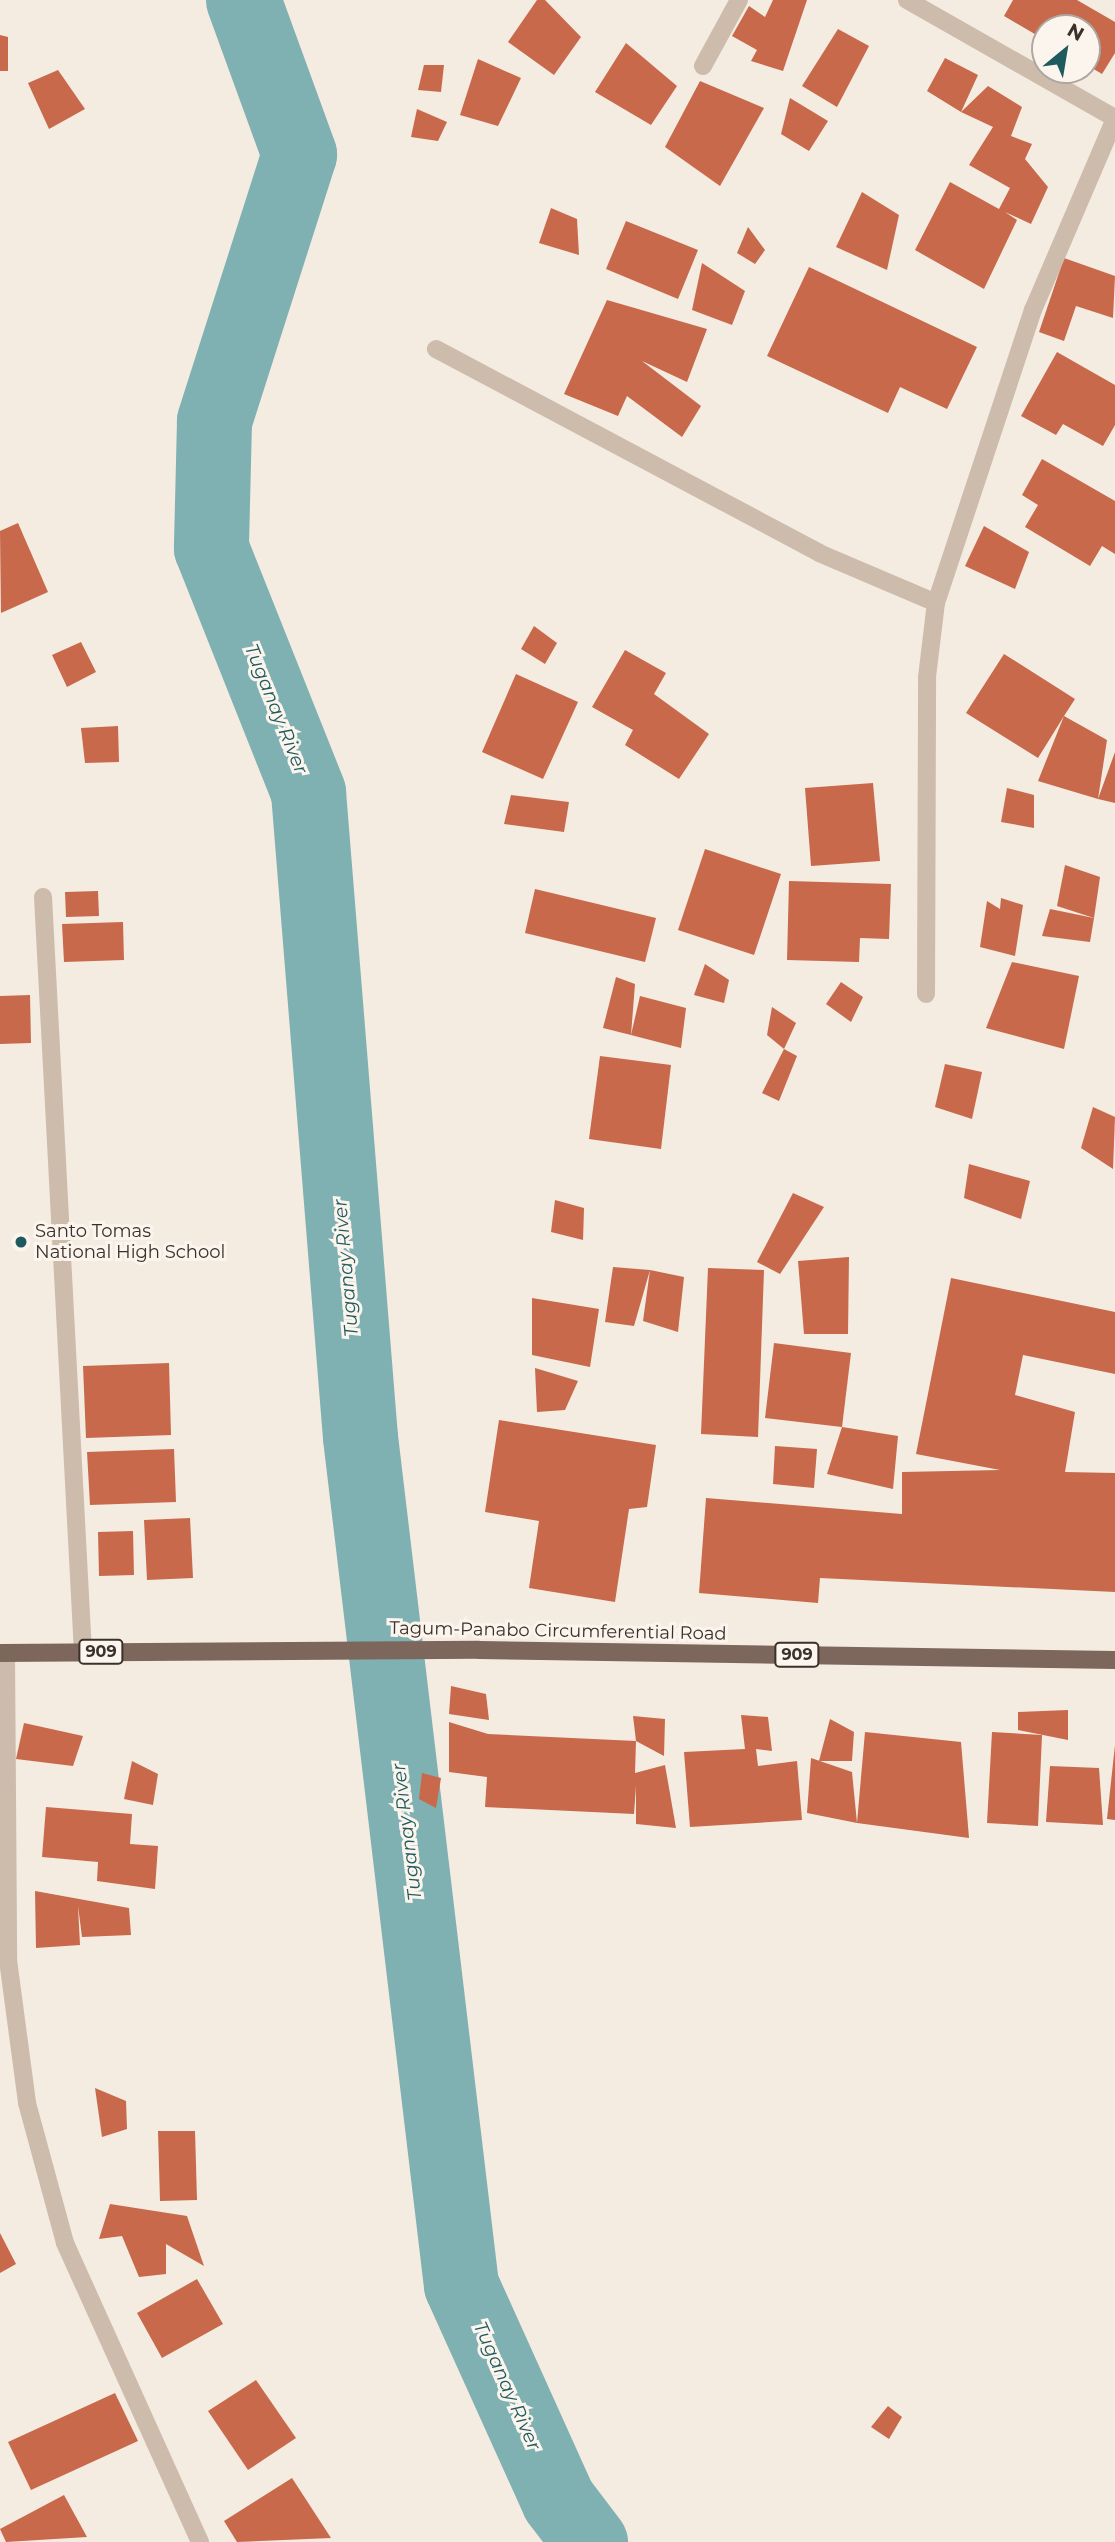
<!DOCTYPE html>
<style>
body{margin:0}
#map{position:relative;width:1115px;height:2542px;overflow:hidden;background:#f4ebe1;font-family:Montserrat,sans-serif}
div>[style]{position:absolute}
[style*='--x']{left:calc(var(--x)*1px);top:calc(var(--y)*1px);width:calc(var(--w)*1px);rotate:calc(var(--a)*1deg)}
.river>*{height:75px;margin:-37.5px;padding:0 37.5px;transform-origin:37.5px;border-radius:37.5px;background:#7fb0b2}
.building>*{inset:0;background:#c8694b}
.service>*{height:18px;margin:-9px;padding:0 9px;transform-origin:9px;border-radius:9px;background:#cdbbac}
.minor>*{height:18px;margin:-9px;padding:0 9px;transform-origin:9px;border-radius:9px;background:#cdbbac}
.primary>*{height:18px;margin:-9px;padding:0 9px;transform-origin:9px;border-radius:9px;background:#7d675c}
.dots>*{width:19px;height:19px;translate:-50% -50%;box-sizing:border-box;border:4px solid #fbf5ee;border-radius:50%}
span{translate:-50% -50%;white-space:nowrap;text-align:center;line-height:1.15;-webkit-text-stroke:6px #fbf5ee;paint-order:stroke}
.shield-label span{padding:2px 5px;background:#fbf5ee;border:2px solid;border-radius:5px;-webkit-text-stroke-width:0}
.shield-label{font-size:16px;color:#3b302b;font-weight:700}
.poi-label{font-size:18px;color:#3b302b}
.left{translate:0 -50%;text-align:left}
.street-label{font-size:18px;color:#3b302b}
.water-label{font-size:19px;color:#1f5a5e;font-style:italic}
.north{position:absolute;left:1031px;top:14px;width:70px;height:70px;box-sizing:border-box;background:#fbf5ee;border:2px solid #aea6a0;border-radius:50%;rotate:30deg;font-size:19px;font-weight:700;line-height:28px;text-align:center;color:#3b302b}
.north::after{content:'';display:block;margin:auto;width:24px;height:32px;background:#1f5a5e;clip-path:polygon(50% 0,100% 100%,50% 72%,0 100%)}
</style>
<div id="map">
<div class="river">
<div style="--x:243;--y:0;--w:164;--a:70"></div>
<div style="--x:299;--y:154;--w:280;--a:107.7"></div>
<div style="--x:214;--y:421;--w:127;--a:91.4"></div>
<div style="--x:211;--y:548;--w:263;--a:68.3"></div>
<div style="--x:308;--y:792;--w:647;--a:85.39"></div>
<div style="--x:360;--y:1437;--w:854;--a:83.21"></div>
<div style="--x:461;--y:2285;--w:236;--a:65.7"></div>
<div style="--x:558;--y:2500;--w:53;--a:52.7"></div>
</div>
<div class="building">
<div style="clip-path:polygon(537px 0,545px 0,581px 37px,554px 75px,508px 42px)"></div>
<div style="clip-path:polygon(773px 0,807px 0,783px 71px,751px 61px,757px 50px,732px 36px,749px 6px,765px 17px)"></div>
<div style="clip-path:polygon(1013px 0,1077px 0,1115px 22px,1115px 53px,1102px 74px,1087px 65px,1087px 28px,1045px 28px,1045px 40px,1004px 16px)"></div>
<div style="clip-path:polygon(838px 29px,869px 46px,837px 107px,802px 86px)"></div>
<div style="clip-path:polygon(0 35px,8px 37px,8px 71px,0 71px)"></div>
<div style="clip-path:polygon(626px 43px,677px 86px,651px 125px,595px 92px)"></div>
<div style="clip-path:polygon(945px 58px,978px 75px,961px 112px,988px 86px,1022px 107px,1011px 136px,1032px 144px,1025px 159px,1048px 187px,1031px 224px,1005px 212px,1017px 220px,984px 289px,915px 250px,950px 182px,999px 209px,1010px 188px,969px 165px,993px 127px,961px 112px,927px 91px)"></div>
<div style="clip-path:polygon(478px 59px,521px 78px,498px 126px,460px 115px)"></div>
<div style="clip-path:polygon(424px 65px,444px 65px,441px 92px,418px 90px)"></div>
<div style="clip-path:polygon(58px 70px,85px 109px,49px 129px,28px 83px)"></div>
<div style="clip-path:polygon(700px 81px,764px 108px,720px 186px,665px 147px)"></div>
<div style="clip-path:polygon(790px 98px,828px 121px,809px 151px,781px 134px)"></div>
<div style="clip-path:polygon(417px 109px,447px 122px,438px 141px,411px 137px)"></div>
<div style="clip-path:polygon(862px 192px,899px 215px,887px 270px,836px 247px)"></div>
<div style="clip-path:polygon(551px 208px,577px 219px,579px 255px,539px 243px)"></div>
<div style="clip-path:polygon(626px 221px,698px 250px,678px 299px,606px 269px)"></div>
<div style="clip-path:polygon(748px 227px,765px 250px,755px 264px,737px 253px)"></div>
<div style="clip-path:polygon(1064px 258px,1115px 276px,1113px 318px,1076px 306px,1064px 341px,1039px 332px)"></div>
<div style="clip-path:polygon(702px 263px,745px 291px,732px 325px,692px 310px)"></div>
<div style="clip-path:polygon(809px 267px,977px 347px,947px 409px,900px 387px,888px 413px,767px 356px)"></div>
<div style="clip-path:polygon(607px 300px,707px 329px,687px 382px,642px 361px,701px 406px,682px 437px,627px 396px,618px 416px,564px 394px)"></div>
<div style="clip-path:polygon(1057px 352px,1115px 385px,1115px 425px,1103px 446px,1063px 424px,1056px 435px,1021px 416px)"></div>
<div style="clip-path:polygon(1042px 459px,1115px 501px,1115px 554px,1102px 546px,1090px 566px,1025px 527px,1038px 505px,1022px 495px)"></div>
<div style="clip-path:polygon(18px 523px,48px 592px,1px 613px,0 531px)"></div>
<div style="clip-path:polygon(984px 526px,1029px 552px,1015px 589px,965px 566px)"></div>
<div style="clip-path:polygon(534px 626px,557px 643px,545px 664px,521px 649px)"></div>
<div style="clip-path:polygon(81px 642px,96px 672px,67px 687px,52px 655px)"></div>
<div style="clip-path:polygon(625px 650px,666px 673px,654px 694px,709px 734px,679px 779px,625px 745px,633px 730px,592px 707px)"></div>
<div style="clip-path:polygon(1004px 654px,1075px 699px,1064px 716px,1107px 740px,1098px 799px,1115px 752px,1115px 803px,1098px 799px,1038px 781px,1064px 716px,1038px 758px,966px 713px)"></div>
<div style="clip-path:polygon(516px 674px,578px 702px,543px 779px,482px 752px)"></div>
<div style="clip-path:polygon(118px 726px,119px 762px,85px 763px,81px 728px)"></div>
<div style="clip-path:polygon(873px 783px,880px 861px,811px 866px,805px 788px)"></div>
<div style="clip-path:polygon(1007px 788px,1034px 795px,1034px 828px,1001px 822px)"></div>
<div style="clip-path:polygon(511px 795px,569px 802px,564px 832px,504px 824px)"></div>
<div style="clip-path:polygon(705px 849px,781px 874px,754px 955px,678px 930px)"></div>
<div style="clip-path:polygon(1065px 865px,1100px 877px,1094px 918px,1057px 906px)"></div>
<div style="clip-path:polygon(789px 881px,891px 884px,889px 939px,860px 938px,859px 962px,787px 960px)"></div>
<div style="clip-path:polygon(535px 889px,656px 918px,645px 962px,525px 933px)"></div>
<div style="clip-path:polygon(98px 891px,99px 916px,66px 917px,65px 892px)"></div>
<div style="clip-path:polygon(1001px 898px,1023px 905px,1015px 956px,980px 947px,987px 901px,1000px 909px)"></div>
<div style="clip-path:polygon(1050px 909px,1094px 918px,1090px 942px,1042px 936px)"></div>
<div style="clip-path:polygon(123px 922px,124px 960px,64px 962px,62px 924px)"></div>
<div style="clip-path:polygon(1012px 962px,1079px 976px,1064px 1049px,986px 1028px)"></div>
<div style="clip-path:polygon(705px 964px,729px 980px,724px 1003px,694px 995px)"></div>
<div style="clip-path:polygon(616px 977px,635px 984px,631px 1035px,603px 1028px)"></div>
<div style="clip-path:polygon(841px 982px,863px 997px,851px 1022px,826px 1004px)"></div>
<div style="clip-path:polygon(30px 995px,31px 1043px,0 1044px,0 996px)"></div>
<div style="clip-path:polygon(640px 996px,686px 1008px,681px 1048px,631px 1035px)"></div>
<div style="clip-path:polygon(772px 1007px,796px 1023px,784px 1049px,767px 1035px)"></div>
<div style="clip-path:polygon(784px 1049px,797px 1056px,779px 1101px,762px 1093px)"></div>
<div style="clip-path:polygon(600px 1056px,671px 1065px,661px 1149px,589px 1139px)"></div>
<div style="clip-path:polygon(945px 1064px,982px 1072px,972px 1119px,935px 1107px)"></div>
<div style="clip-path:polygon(1093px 1107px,1115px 1117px,1113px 1169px,1081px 1148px)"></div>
<div style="clip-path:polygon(969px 1164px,1030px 1181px,1021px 1219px,964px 1198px)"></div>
<div style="clip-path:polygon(793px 1193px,824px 1207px,780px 1274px,757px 1262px)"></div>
<div style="clip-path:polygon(555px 1200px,584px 1208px,583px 1240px,551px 1232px)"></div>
<div style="clip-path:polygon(849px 1257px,848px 1334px,804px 1334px,798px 1261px)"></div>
<div style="clip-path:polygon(613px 1267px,650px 1270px,684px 1277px,678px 1332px,643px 1321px,650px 1270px,634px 1326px,605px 1322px)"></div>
<div style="clip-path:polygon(708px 1268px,764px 1270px,758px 1437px,701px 1434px)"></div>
<div style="clip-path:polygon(951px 1278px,1115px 1312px,1115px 1374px,1023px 1355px,1015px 1395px,1075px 1412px,1065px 1472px,1115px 1473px,1115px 1592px,820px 1578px,818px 1603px,699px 1593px,706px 1498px,902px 1514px,902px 1472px,1000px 1470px,916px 1454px)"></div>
<div style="clip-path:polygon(532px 1298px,599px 1309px,590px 1367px,532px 1355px)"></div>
<div style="clip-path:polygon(774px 1343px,851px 1353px,842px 1427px,765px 1418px)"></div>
<div style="clip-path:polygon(169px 1363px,171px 1435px,86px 1438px,83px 1366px)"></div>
<div style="clip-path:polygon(535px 1368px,578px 1381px,565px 1410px,537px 1412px)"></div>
<div style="clip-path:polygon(499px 1420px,656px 1445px,647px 1507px,629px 1509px,615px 1602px,529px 1588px,539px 1521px,485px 1512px)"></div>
<div style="clip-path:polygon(842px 1427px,898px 1436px,893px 1489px,827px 1474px)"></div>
<div style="clip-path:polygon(775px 1446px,817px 1449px,814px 1488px,773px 1484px)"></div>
<div style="clip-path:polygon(174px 1449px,176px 1502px,90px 1505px,87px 1452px)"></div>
<div style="clip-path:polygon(190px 1518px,193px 1578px,147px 1580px,144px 1520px)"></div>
<div style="clip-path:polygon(133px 1531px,134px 1575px,99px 1576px,98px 1532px)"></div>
<div style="clip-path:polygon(451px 1686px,486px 1694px,489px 1720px,449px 1714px)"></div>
<div style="clip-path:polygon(1068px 1710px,1068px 1740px,1018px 1730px,1018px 1712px)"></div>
<div style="clip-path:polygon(741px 1715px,768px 1717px,772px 1751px,756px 1749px,758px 1766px,797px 1761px,802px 1820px,690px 1827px,684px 1752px,745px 1749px)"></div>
<div style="clip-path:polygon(633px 1716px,665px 1719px,664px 1756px,636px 1741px,635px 1773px,665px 1765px,676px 1828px,636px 1824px,636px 1786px,634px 1814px,485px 1807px,487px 1777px,449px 1772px,449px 1722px,488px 1734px,636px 1741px)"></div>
<div style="clip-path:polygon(830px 1719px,854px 1732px,852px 1761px,819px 1761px)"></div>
<div style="clip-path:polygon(24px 1723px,83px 1736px,73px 1766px,16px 1759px)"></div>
<div style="clip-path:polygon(865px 1732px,961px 1742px,969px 1838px,857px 1823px)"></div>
<div style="clip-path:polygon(992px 1732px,1042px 1735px,1038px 1826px,987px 1823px)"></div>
<div style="clip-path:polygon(1115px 1745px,1115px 1820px,1107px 1819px)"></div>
<div style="clip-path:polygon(811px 1758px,852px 1772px,857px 1823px,807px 1813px)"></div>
<div style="clip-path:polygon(132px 1761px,158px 1774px,153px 1805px,124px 1799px)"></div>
<div style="clip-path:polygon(1050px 1766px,1099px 1768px,1103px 1825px,1046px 1822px)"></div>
<div style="clip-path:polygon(422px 1773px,441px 1778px,436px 1808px,419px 1799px)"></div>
<div style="clip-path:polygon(46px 1807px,132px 1814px,130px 1844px,158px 1846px,155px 1889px,97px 1881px,98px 1862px,42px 1857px)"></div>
<div style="clip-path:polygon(35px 1891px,129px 1908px,131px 1935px,82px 1937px,78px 1906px,80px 1945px,36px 1948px)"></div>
<div style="clip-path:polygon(95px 2088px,126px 2101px,127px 2129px,102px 2137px)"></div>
<div style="clip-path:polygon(158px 2131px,195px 2131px,197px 2200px,160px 2201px)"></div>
<div style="clip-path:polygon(110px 2204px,187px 2216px,204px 2266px,166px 2244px,166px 2274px,139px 2277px,122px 2236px,99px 2239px)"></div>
<div style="clip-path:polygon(0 2233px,16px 2264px,0 2273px)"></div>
<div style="clip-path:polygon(197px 2279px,223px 2324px,162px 2358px,137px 2313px)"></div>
<div style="clip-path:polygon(256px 2380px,296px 2438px,248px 2470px,208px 2411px)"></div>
<div style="clip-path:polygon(115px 2393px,138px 2441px,31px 2490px,8px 2442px)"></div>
<div style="clip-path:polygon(888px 2406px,902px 2417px,889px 2439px,871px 2427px)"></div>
<div style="clip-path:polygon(292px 2478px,331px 2538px,237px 2542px,224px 2521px)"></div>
<div style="clip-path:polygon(64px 2495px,87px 2537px,6px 2542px,0 2529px)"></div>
</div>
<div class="service">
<div style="--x:43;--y:897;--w:756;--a:86.97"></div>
</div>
<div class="minor">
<div style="--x:907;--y:0;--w:239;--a:29.6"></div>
<div style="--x:703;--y:66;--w:75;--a:-61.4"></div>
<div style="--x:436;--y:349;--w:434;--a:28"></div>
<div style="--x:819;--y:553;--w:127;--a:23.1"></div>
<div style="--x:926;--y:994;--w:317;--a:-89.8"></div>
<div style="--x:927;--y:677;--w:75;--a:-83.1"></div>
<div style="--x:936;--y:603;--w:309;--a:-71.7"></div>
<div style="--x:1033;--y:310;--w:208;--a:-66.8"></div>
<div style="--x:6;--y:1653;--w:307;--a:89.6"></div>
<div style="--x:8;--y:1960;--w:144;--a:82.4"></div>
<div style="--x:27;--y:2103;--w:145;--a:74.8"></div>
<div style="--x:65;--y:2243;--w:328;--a:65.7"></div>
</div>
<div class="primary">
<div style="--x:0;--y:1653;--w:479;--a:-0.4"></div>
<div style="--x:479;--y:1650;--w:636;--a:0.9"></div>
</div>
<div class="dots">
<div style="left:21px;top:1242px;background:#1f5a5e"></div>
</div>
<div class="shield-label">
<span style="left:101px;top:1652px">909</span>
<span style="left:797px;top:1655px">909</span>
</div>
<div class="poi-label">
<span class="left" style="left:35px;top:1242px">Santo Tomas<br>National High School</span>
</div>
<div class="street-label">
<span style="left:558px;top:1631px;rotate:1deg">Tagum-Panabo Circumferential Road</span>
</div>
<div class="water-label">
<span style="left:276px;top:709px;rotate:68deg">Tuganay River</span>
<span style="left:346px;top:1268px;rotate:-95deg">Tuganay River</span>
<span style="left:407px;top:1832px;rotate:-97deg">Tuganay River</span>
<span style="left:507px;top:2386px;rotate:66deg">Tuganay River</span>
</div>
<div class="north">N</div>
</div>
